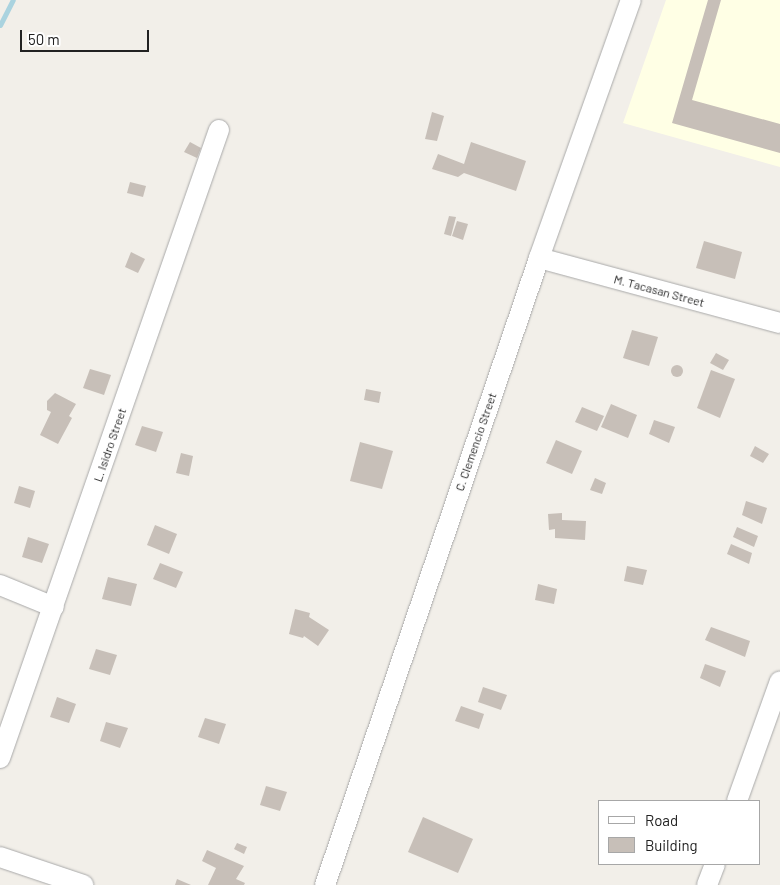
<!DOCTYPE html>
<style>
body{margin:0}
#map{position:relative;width:780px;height:885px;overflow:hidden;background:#f2efe9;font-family:Barlow,sans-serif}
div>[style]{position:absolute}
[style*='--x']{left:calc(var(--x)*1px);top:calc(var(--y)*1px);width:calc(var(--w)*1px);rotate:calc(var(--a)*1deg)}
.education>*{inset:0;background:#ffffe5}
.stream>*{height:5px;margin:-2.5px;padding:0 2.5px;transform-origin:2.5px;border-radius:2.5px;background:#aad3df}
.building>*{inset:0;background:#c7bfb8}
.round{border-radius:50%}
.roads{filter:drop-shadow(0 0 1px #a9a9a9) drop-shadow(0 0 1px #a9a9a9)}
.minor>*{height:20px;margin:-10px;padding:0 10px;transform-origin:10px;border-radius:10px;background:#fff}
span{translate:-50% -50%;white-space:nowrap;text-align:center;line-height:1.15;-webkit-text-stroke:4px #fff;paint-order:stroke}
.street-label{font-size:12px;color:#222}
.legend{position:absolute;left:598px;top:800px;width:162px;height:65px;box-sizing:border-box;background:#fff;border:1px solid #a7a7a7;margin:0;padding:6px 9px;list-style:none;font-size:15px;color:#222}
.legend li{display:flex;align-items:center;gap:10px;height:25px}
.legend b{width:25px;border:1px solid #a7a7a7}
.scale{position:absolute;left:20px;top:30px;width:129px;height:22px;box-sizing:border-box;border:2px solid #222;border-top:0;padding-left:6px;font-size:15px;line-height:18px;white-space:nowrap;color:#222;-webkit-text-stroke:4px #fff;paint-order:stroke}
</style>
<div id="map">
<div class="education">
<div style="clip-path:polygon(666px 0,780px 0,780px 167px,623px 123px)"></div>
</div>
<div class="stream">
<div style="--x:0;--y:25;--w:28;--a:-63"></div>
</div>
<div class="building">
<div style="clip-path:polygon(708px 0,721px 0,692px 100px,780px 124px,780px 153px,672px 123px)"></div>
<div style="clip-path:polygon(432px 112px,444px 116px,437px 141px,425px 139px)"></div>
<div style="clip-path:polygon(190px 142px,201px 148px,197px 158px,184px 152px)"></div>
<div style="clip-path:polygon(471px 142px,526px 161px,516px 191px,464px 173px,458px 177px,432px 169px,438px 154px,464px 164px)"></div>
<div style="clip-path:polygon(130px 182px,146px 186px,143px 197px,127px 193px)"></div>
<div style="clip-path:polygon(449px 216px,456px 217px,451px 236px,444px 234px)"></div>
<div style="clip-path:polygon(457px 221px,468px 224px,463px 240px,452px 236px)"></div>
<div style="clip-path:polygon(704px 241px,742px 252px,735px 279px,696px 268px)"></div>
<div style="clip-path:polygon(131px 252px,145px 259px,138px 273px,125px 267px)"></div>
<div style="clip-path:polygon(632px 330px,658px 337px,649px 366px,623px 358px)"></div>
<div style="clip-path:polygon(716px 353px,729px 360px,723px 370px,710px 363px)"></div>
<div class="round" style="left:671px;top:365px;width:12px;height:12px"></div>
<div style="clip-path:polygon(90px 369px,111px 375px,104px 395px,83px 388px)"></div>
<div style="clip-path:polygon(711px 370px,735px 379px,720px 418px,697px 408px)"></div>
<div style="clip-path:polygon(366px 389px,381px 392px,379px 403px,364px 400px)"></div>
<div style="clip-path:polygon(55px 393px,76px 404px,69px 416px,72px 418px,58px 444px,40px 435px,51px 412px,47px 410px,47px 401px)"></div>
<div style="clip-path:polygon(611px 404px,637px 415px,628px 438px,601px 427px)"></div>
<div style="clip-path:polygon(582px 407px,604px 416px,597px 431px,575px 422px)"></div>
<div style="clip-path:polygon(654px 420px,675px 427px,669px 443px,649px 434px)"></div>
<div style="clip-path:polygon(142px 426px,163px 432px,156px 452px,135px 445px)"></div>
<div style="clip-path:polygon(556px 440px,582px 451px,572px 474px,546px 463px)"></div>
<div style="clip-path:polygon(360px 442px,393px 451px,382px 489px,350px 481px)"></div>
<div style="clip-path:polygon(755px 446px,769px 454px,763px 463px,750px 456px)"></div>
<div style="clip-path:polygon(181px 453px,193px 456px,189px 476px,176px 473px)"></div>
<div style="clip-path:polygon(595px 478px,606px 483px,602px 494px,590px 490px)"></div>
<div style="clip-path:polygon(19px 486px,35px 491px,30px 508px,14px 503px)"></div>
<div style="clip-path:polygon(746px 501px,767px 508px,762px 524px,742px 515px)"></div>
<div style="clip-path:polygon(562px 513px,562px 520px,586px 521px,585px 540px,555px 538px,555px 529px,549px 530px,548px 514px)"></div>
<div style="clip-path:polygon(155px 525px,177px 534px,169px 554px,147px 545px)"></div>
<div style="clip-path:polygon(737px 527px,758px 536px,754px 547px,733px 537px)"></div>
<div style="clip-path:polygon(28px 537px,49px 544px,42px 563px,22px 557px)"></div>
<div style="clip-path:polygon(731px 544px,752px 553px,749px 564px,727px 554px)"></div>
<div style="clip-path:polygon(160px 563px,183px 572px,176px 588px,153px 579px)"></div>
<div style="clip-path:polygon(627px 566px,647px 570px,643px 585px,624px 581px)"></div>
<div style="clip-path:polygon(108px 577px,137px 584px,131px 606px,102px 599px)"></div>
<div style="clip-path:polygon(538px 584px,557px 589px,554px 604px,535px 600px)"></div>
<div style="clip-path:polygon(295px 609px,310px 613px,309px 617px,329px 630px,318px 646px,304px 636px,303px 638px,289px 634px)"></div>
<div style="clip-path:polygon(711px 627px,750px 641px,745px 657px,705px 640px)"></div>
<div style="clip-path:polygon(96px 649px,117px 655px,110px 675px,89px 669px)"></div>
<div style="clip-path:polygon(705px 664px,726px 671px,720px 687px,700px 678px)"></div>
<div style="clip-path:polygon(483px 687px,507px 695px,501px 710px,478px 702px)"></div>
<div style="clip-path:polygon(57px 697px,76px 704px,69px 723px,50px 717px)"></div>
<div style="clip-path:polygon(461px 706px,484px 714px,479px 729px,455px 721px)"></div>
<div style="clip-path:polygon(205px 718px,226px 724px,219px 744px,198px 737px)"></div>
<div style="clip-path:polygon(106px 722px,128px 728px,120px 748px,100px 741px)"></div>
<div style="clip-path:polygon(266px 786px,287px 792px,280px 811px,260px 805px)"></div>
<div style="clip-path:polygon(423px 817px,473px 839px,458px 873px,408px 852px)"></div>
<div style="clip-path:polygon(237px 843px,247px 847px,244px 854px,234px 849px)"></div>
<div style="clip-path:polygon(207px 850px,244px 866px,236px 879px,245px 883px,244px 885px,208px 885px,216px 868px,202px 861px)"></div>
<div style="clip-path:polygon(177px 879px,191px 885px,175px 885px)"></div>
</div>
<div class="roads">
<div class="minor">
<div style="--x:539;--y:258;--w:250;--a:15.1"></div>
<div style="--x:0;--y:585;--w:58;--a:22.2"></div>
<div style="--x:0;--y:758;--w:665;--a:-70.78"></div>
<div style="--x:737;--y:801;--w:127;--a:-70.3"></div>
<div style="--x:0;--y:857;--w:88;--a:18.6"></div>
<div style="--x:325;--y:885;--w:663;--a:-71.15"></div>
<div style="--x:539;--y:258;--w:274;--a:-70.4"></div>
<div style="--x:707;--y:885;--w:22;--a:-69"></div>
</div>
</div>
<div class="street-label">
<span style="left:659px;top:291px;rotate:15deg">M. Tacasan Street</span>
<span style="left:476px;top:442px;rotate:-71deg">C. Clemencio Street</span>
<span style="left:110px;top:445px;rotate:-71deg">L. Isidro Street</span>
</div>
<ul class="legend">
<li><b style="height:6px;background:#fff"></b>Road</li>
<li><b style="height:14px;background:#c7bfb8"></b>Building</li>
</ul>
<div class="scale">50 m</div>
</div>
